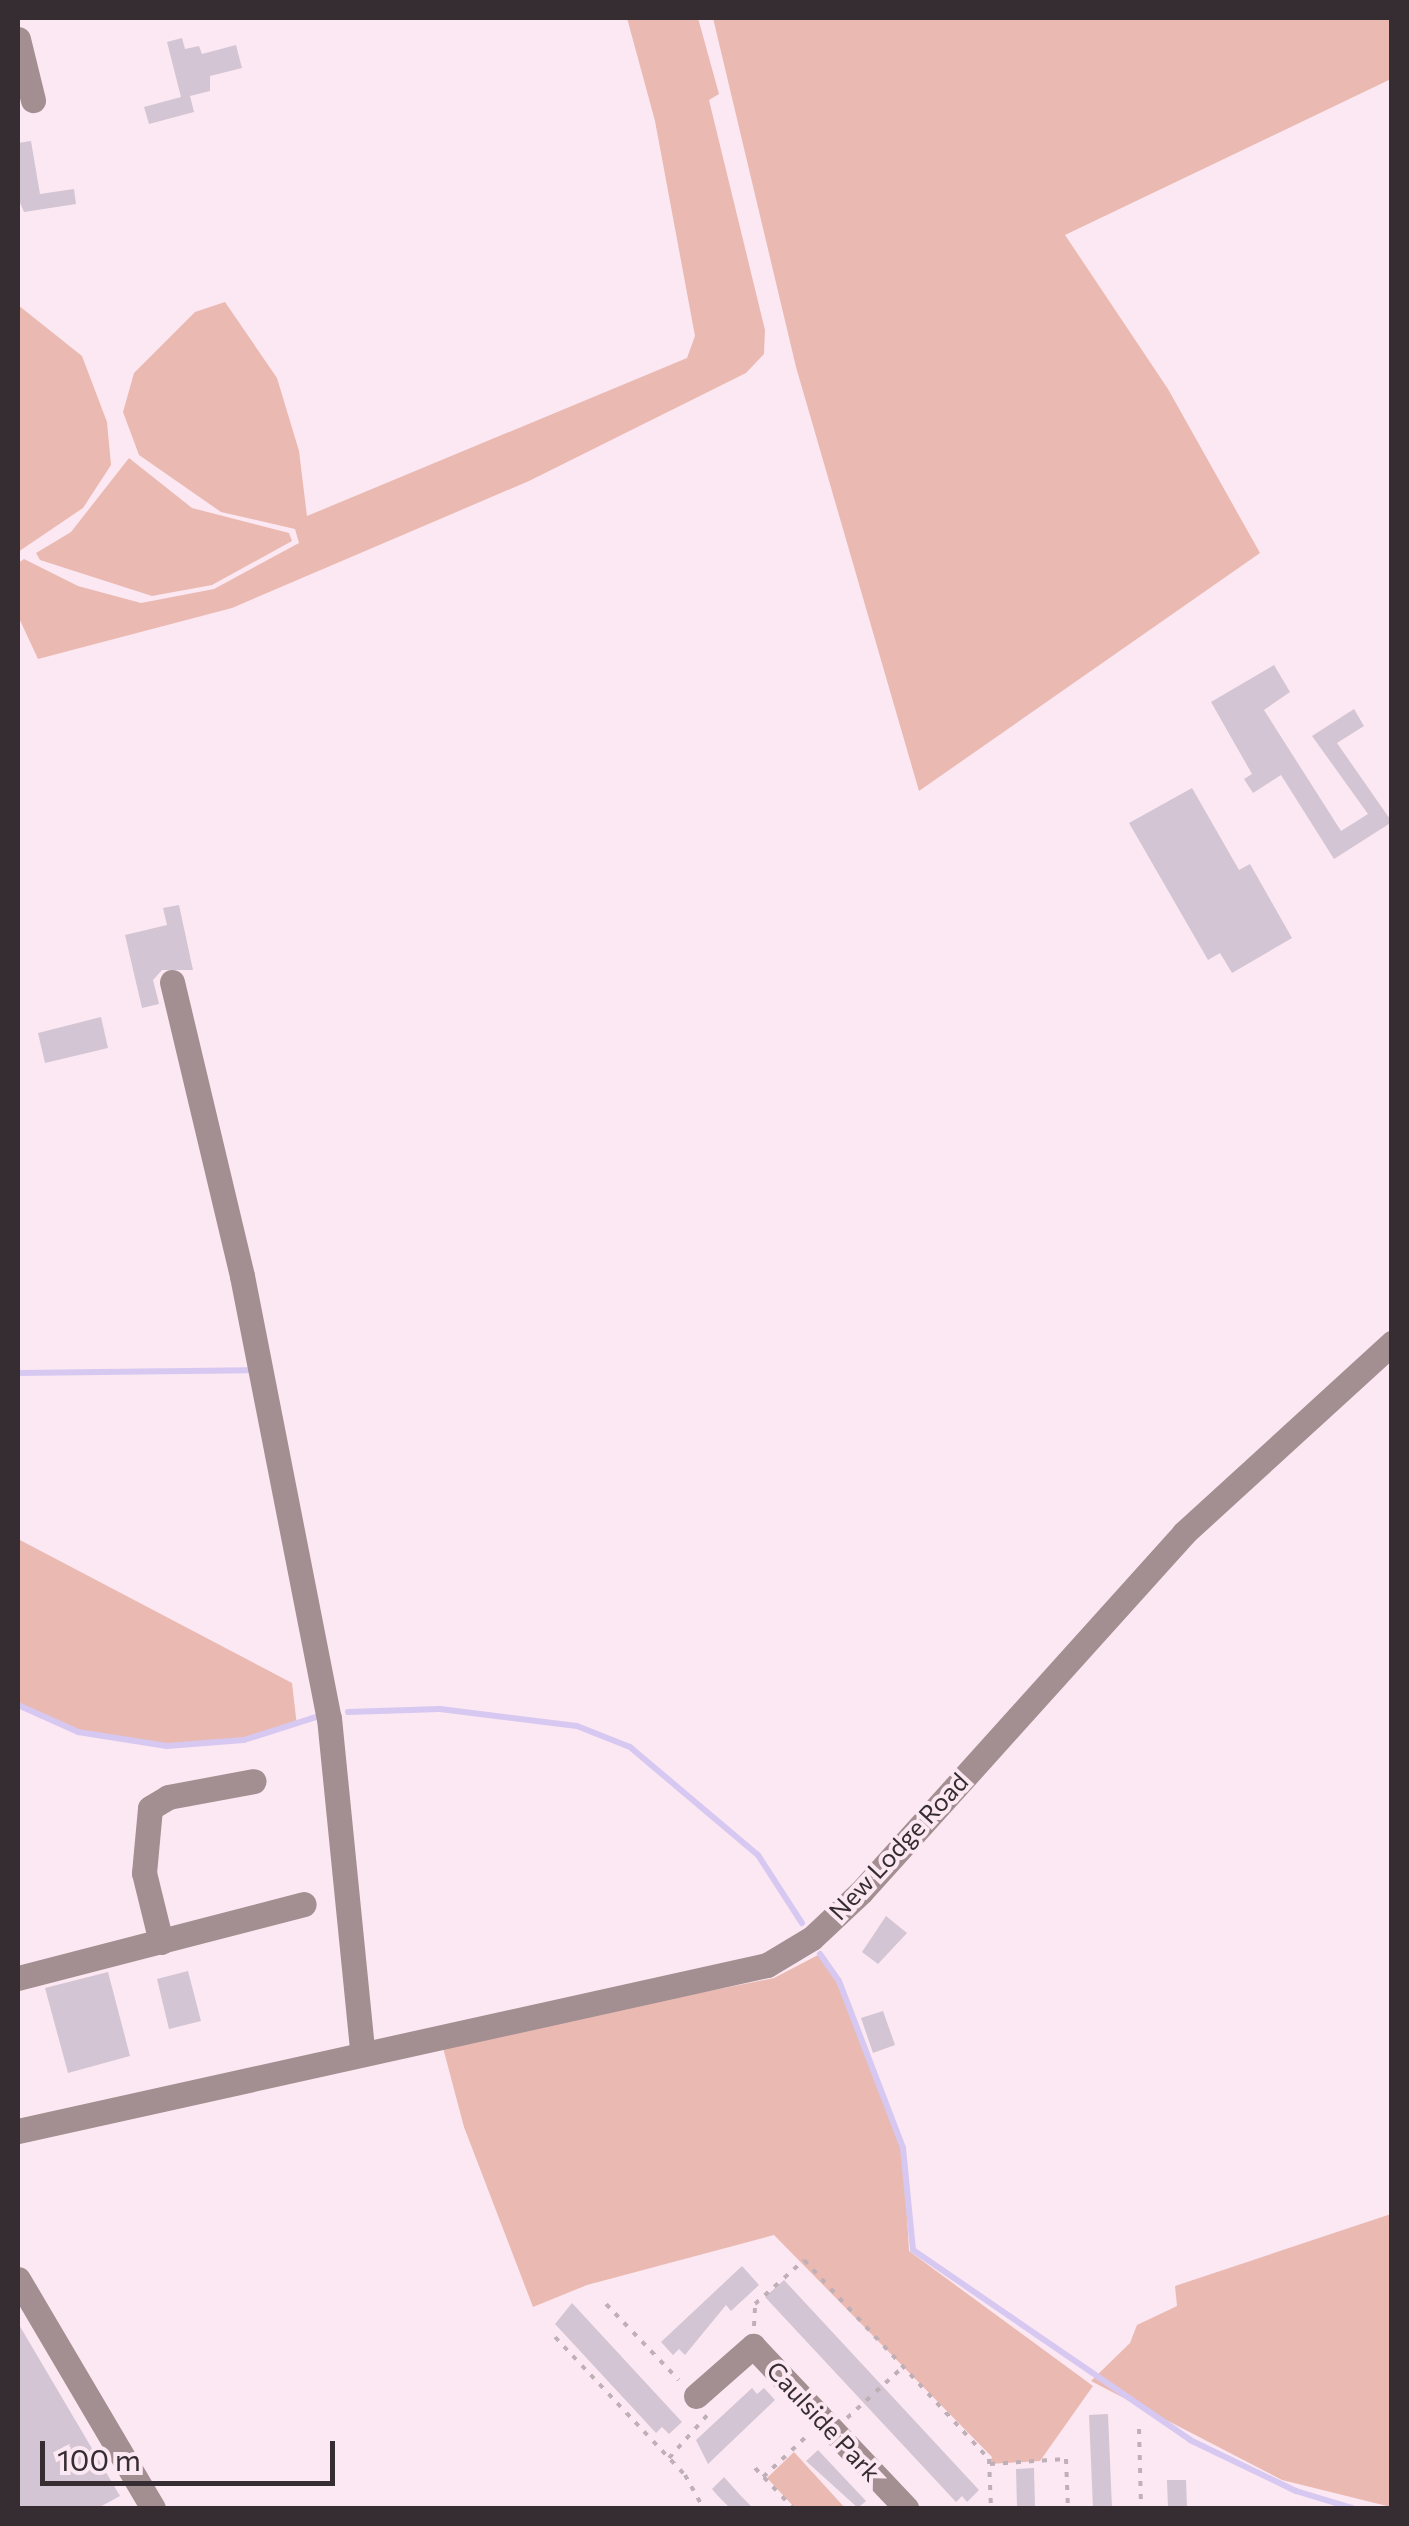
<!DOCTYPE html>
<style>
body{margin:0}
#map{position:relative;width:1409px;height:2526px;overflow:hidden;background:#fce8f2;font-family:Commissioner,sans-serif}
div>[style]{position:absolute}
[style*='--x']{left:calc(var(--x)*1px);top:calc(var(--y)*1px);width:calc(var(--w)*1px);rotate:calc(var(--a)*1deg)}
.green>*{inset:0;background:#eabab2}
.stream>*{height:6px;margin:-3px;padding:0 3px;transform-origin:3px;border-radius:3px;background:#d6c8f1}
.building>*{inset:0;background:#d3c5d4}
.path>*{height:4px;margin-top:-2px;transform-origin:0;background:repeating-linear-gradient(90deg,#bfafb7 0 5px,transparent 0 13px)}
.minor>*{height:25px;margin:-12.5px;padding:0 12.5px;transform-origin:12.5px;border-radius:12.5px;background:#a38e91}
span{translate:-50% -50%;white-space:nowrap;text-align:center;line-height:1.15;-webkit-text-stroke:8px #fce8f2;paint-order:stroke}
.street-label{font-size:25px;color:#352d31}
.frame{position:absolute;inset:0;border:20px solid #352d31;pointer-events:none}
.scale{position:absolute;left:40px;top:2441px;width:295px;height:45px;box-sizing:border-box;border:5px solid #352d31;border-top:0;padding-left:12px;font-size:30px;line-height:35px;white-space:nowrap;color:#352d31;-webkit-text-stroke:8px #fce8f2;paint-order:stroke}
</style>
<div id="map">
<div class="green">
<div style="clip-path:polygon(627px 18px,698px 18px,719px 94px,709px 100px,765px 330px,764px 354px,746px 373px,529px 481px,232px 608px,38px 659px,18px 616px,18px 563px,24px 559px,78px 586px,141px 603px,214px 589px,299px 543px,295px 529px,221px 512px,139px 455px,123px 412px,134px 373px,195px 312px,225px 302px,277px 378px,299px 451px,307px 516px,687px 358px,695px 336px,655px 121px)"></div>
<div style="clip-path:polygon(713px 18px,1391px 18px,1391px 79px,1065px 235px,1168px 389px,1260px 553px,919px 791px,796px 367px)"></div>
<div style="clip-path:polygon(18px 305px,82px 356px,107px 422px,111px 465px,83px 508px,18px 552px)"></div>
<div style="clip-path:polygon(129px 458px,192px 508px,289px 533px,292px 541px,212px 585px,152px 596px,40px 560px,36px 553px,71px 532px)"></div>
<div style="clip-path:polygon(18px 1539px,292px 1683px,297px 1726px,244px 1740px,167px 1746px,78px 1732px,18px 1705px)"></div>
<div style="clip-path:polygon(820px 1954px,839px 1981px,903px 2148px,909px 2251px,1093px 2386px,1040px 2461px,989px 2464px,992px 2457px,774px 2235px,587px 2285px,533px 2307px,464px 2127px,442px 2044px,774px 1978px)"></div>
<div style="clip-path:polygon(1391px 2214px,1391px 2507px,1282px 2480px,1091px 2381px,1130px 2343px,1137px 2325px,1177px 2306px,1175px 2286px)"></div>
<div style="clip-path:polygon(794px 2452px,845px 2508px,795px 2508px,767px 2478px)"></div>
</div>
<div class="stream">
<div style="--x:18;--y:1373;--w:230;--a:-0.7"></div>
<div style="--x:18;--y:1705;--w:66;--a:24.2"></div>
<div style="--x:78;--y:1732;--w:90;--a:8.9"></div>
<div style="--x:167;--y:1746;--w:77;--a:-4.5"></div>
<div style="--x:244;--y:1740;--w:76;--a:-17.7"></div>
<div style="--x:348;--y:1712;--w:92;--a:-1.9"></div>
<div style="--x:440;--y:1709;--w:138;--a:7.1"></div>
<div style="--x:577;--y:1726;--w:57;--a:21.6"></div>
<div style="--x:630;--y:1747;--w:167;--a:40.2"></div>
<div style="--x:758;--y:1855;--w:81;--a:57.1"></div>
<div style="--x:820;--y:1954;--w:33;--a:55"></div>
<div style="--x:839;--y:1981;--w:179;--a:69"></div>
<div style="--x:903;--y:2148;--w:102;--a:84.4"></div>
<div style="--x:913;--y:2250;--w:336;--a:34.4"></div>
<div style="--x:1190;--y:2440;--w:118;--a:25.7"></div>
<div style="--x:1296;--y:2491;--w:59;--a:16.9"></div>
</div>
<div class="building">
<div style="clip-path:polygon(182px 38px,185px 49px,199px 46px,202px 54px,236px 45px,242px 68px,210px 76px,210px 91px,190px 96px,194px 112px,149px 124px,144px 107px,181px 97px,167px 42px)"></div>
<div style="clip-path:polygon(31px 141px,40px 194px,74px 189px,76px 204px,24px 212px,18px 198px,18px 143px)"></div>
<div style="clip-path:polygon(1274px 665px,1290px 692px,1264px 710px,1341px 831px,1368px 814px,1312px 736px,1354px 709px,1364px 726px,1337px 743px,1392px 822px,1334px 859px,1281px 775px,1253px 793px,1244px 779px,1252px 774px,1211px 702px)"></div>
<div style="clip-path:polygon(1192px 788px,1239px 870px,1250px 864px,1292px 938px,1232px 973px,1220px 953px,1208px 960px,1129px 823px)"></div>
<div style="clip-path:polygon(179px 905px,193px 970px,162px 970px,153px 980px,159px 1004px,142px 1008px,125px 935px,167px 925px,163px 908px)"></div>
<div style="clip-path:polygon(101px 1017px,108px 1048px,45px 1063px,38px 1033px)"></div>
<div style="clip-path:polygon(886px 1916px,907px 1933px,878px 1964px,862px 1952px)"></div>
<div style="clip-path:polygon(188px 1971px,201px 2021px,169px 2029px,157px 1979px)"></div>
<div style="clip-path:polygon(108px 1972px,130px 2056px,68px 2073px,45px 1988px)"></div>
<div style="clip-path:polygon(883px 2011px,895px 2045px,873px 2053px,861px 2018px)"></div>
<div style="clip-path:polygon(742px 2266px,759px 2285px,731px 2311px,726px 2305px,685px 2355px,679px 2349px,673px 2355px,661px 2342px)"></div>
<div style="clip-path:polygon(784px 2280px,979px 2490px,967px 2502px,962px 2496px,956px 2502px,765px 2297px)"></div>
<div style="clip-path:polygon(572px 2303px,682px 2422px,669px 2434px,662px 2427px,656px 2433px,555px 2324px)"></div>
<div style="clip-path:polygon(18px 2323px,120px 2496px,98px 2508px,18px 2508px)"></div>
<div style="clip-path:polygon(752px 2388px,757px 2394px,764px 2388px,775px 2400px,708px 2464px,696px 2440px)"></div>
<div style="clip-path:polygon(1108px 2414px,1112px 2508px,1093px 2508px,1089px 2415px)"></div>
<div style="clip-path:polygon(818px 2450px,866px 2501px,858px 2508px,806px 2461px)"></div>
<div style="clip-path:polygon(1034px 2468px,1035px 2508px,1017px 2508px,1016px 2469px)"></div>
<div style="clip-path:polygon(724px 2477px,740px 2495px,753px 2508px,730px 2508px,718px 2496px,712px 2489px)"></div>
<div style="clip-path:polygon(1167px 2480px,1186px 2480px,1187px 2508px,1168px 2508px)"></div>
</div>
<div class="path">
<div style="--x:606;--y:2304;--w:105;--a:46.2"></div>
<div style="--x:754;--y:2326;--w:22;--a:-87"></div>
<div style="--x:755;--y:2304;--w:66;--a:-41.9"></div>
<div style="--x:804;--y:2260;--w:272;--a:47.1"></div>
<div style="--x:989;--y:2459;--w:49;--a:87.7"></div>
<div style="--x:555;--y:2337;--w:190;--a:46.7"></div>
<div style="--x:685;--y:2475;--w:38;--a:61"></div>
<div style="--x:847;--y:2418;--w:76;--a:-42.3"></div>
<div style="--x:1139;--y:2429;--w:79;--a:88.5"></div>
<div style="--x:669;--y:2458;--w:62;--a:-48.3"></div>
<div style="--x:990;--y:2464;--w:76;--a:-3.8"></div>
<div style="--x:1066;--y:2459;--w:49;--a:87.7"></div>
<div style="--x:755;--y:2468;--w:55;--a:46.5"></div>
<div style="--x:763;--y:2477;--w:60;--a:-43"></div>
</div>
<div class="minor">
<div style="--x:18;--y:39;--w:63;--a:76.2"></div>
<div style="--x:172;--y:982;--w:302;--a:76.6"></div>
<div style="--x:242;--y:1276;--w:450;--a:78.9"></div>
<div style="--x:329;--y:1718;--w:335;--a:84.3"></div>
<div style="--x:161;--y:1942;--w:71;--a:-103.8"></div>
<div style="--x:144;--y:1873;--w:65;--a:-84.7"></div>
<div style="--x:150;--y:1808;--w:21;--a:-31"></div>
<div style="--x:168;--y:1797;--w:87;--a:-10.5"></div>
<div style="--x:18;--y:1978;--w:295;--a:-14.5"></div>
<div style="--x:18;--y:2131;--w:767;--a:-12.5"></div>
<div style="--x:767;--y:1965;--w:52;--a:-31"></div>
<div style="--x:812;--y:1938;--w:67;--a:-43.2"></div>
<div style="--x:861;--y:1892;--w:483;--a:-48"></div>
<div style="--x:1184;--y:1533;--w:282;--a:-42.4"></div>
<div style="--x:18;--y:2279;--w:266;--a:59.5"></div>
<div style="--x:696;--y:2396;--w:76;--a:-41.3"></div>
<div style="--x:753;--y:2346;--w:223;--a:46.6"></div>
</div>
<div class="street-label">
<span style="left:898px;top:1846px;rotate:-47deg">New Lodge Road</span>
<span style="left:824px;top:2421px;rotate:47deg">Caulside Park</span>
</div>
<div class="frame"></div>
<div class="scale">100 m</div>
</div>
